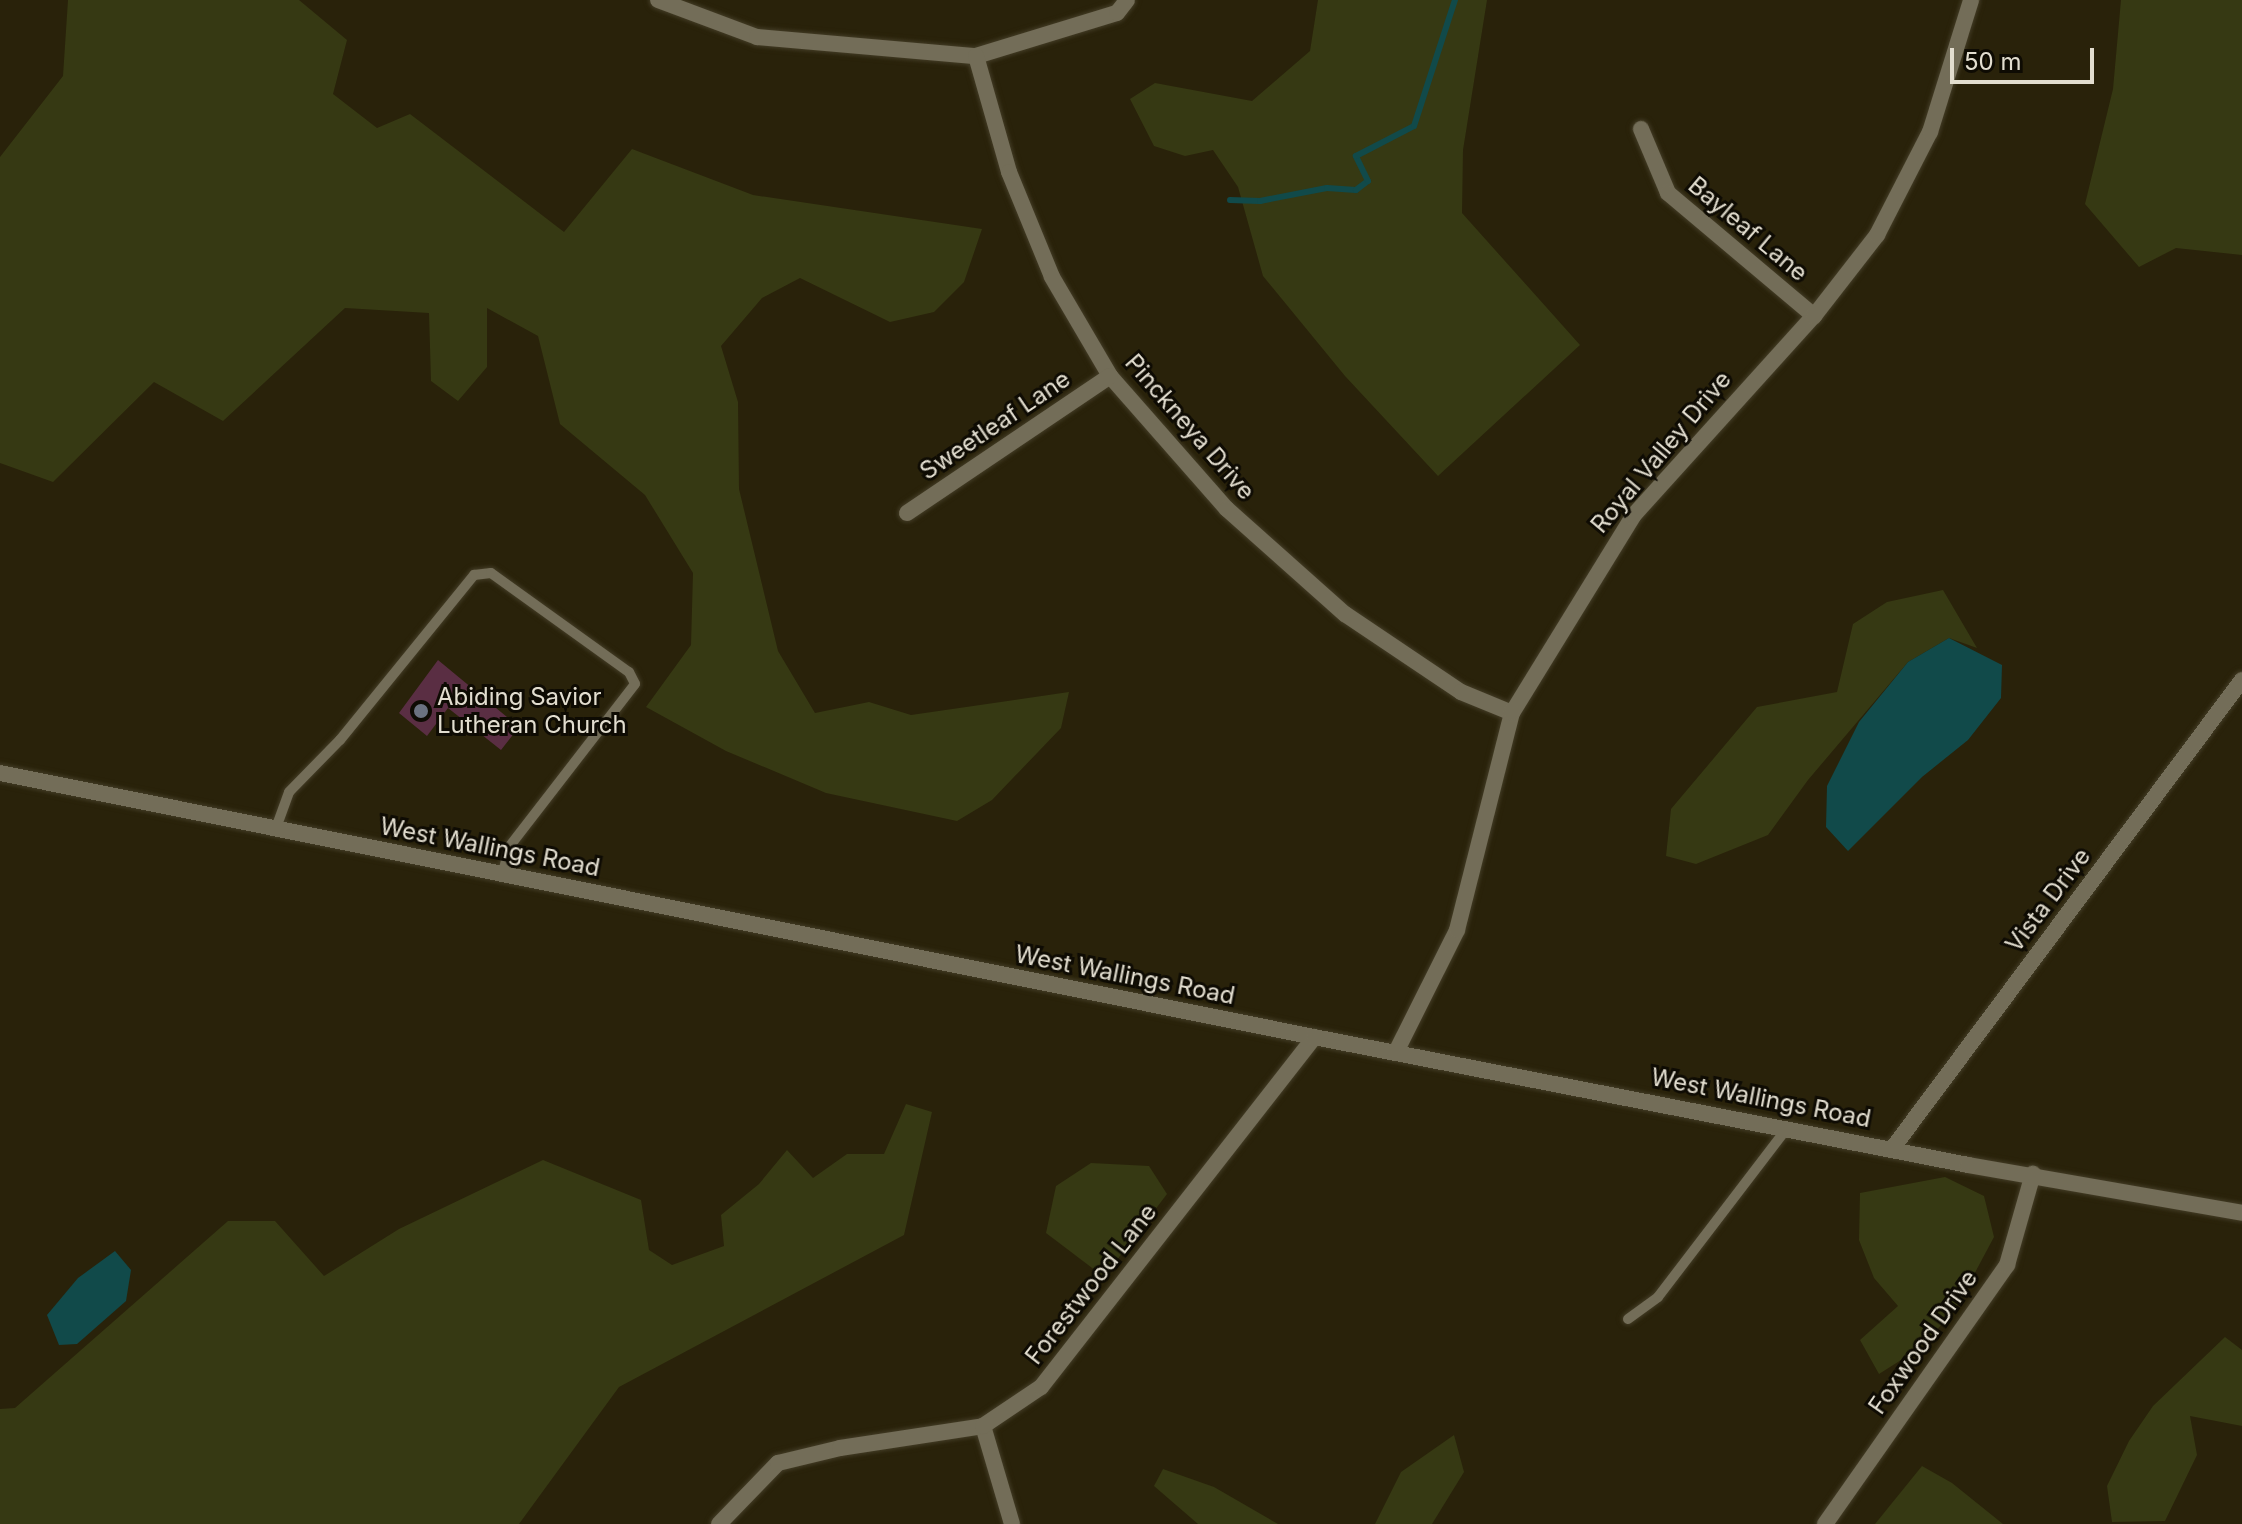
<!DOCTYPE html>
<style>
body{margin:0}
#map{position:relative;width:2242px;height:1524px;overflow:hidden;background:#29220a;font-family:Inter,sans-serif}
div>[style]{position:absolute}
[style*='--x']{left:calc(var(--x)*1px);top:calc(var(--y)*1px);width:calc(var(--w)*1px);rotate:calc(var(--a)*1deg)}
.green>*{inset:0;background:#363913}
.water>*{inset:0;background:#114a4a}
.stream>*{height:6px;margin:-3px;padding:0 3px;transform-origin:3px;border-radius:3px;background:#114a4a}
.building>*{inset:0;background:#5a2e43}
.roads{filter:drop-shadow(0 0 2px #433c26) drop-shadow(0 0 2px #433c26)}
.service>*{height:10px;margin:-5px;padding:0 5px;transform-origin:5px;border-radius:5px;background:#736d58}
.minor>*{height:16px;margin:-8px;padding:0 8px;transform-origin:8px;border-radius:8px;background:#736d58}
.tertiary>*{height:16px;margin:-8px;padding:0 8px;transform-origin:8px;border-radius:8px;background:#736d58}
.dots>*{width:22px;height:22px;translate:-50% -50%;box-sizing:border-box;border:4px solid #0e0b03;border-radius:50%}
span{translate:-50% -50%;white-space:nowrap;text-align:center;line-height:1.15;-webkit-text-stroke:6px #0e0b03;paint-order:stroke}
.street-label{font-size:24px;color:#e2ddcf}
.poi-label{font-size:24px;color:#e2ddcf}
.left{translate:0 -50%;text-align:left}
.scale{position:absolute;left:1950px;top:48px;width:144px;height:36px;box-sizing:border-box;border:4px solid #e2ddcf;border-top:0;padding-left:10px;font-size:24px;line-height:28px;white-space:nowrap;color:#e2ddcf;-webkit-text-stroke:6px #0e0b03;paint-order:stroke}
</style>
<div id="map">
<div class="green">
<div style="clip-path:polygon(68px 0,299px 0,347px 40px,333px 94px,377px 128px,410px 114px,564px 232px,632px 149px,753px 195px,982px 229px,964px 282px,934px 312px,890px 322px,800px 278px,762px 298px,721px 346px,738px 402px,739px 489px,778px 651px,815px 713px,869px 702px,911px 715px,1069px 692px,1061px 728px,992px 800px,957px 821px,826px 793px,726px 751px,646px 707px,691px 645px,693px 573px,645px 495px,560px 424px,538px 336px,487px 308px,487px 367px,458px 401px,431px 381px,429px 313px,345px 308px,223px 421px,154px 382px,53px 482px,0 463px,0 157px,63px 76px)"></div>
<div style="clip-path:polygon(1318px 0,1487px 0,1463px 150px,1462px 213px,1580px 345px,1438px 476px,1345px 376px,1263px 276px,1238px 187px,1213px 150px,1185px 156px,1154px 146px,1130px 99px,1155px 83px,1252px 101px,1310px 51px)"></div>
<div style="clip-path:polygon(2121px 0,2242px 0,2242px 255px,2176px 248px,2139px 267px,2085px 204px,2113px 89px)"></div>
<div style="clip-path:polygon(1943px 590px,1977px 648px,1949px 638px,1908px 662px,1808px 780px,1768px 835px,1696px 864px,1666px 856px,1671px 809px,1757px 707px,1837px 692px,1853px 624px,1887px 602px)"></div>
<div style="clip-path:polygon(906px 1104px,932px 1112px,904px 1235px,619px 1387px,519px 1524px,0 1524px,0 1409px,15px 1408px,228px 1221px,275px 1221px,324px 1276px,399px 1229px,543px 1160px,641px 1200px,649px 1250px,672px 1265px,724px 1246px,721px 1215px,759px 1184px,787px 1150px,813px 1178px,847px 1154px,884px 1154px)"></div>
<div style="clip-path:polygon(1091px 1163px,1149px 1166px,1167px 1194px,1104px 1277px,1046px 1233px,1056px 1186px)"></div>
<div style="clip-path:polygon(1945px 1177px,1984px 1196px,1994px 1237px,1955px 1310px,1920px 1348px,1879px 1374px,1860px 1340px,1898px 1306px,1874px 1278px,1859px 1240px,1860px 1193px)"></div>
<div style="clip-path:polygon(2225px 1337px,2242px 1350px,2242px 1426px,2190px 1416px,2197px 1455px,2165px 1521px,2112px 1522px,2107px 1486px,2129px 1441px,2153px 1406px)"></div>
<div style="clip-path:polygon(1454px 1435px,1464px 1472px,1432px 1524px,1375px 1524px,1401px 1472px)"></div>
<div style="clip-path:polygon(1922px 1466px,1952px 1483px,2003px 1524px,1875px 1524px)"></div>
<div style="clip-path:polygon(1163px 1469px,1214px 1487px,1278px 1524px,1198px 1524px,1154px 1486px)"></div>
</div>
<div class="water">
<div style="clip-path:polygon(1949px 638px,2002px 665px,2001px 698px,1968px 740px,1922px 777px,1848px 851px,1826px 827px,1827px 786px,1859px 722px,1908px 662px)"></div>
<div style="clip-path:polygon(115px 1251px,131px 1270px,126px 1301px,77px 1344px,59px 1345px,47px 1315px,78px 1278px)"></div>
</div>
<div class="stream">
<div style="--x:1230;--y:200;--w:30;--a:2"></div>
<div style="--x:1260;--y:201;--w:68;--a:-11"></div>
<div style="--x:1327;--y:188;--w:29;--a:4"></div>
<div style="--x:1356;--y:190;--w:15;--a:-37"></div>
<div style="--x:1368;--y:181;--w:28;--a:-116"></div>
<div style="--x:1356;--y:156;--w:65;--a:-27.3"></div>
<div style="--x:1414;--y:126;--w:133;--a:-72"></div>
</div>
<div class="building">
<div style="clip-path:polygon(438px 660px,519px 727px,501px 750px,448px 708px,427px 736px,399px 713px)"></div>
</div>
<div class="roads">
<div class="service">
<div style="--x:276;--y:828;--w:38;--a:-70"></div>
<div style="--x:289;--y:792;--w:73;--a:-45.6"></div>
<div style="--x:340;--y:740;--w:213;--a:-50.9"></div>
<div style="--x:474;--y:575;--w:17;--a:-7"></div>
<div style="--x:491;--y:573;--w:170;--a:35.7"></div>
<div style="--x:629;--y:672;--w:13;--a:63"></div>
<div style="--x:635;--y:684;--w:206;--a:127.7"></div>
<div style="--x:509;--y:847;--w:28;--a:103"></div>
<div style="--x:1628;--y:1319;--w:37;--a:-36"></div>
<div style="--x:1658;--y:1297;--w:213;--a:-52.6"></div>
</div>
<div class="minor">
<div style="--x:658;--y:0;--w:106;--a:20.5"></div>
<div style="--x:757;--y:37;--w:220;--a:5"></div>
<div style="--x:976;--y:56;--w:147;--a:-17"></div>
<div style="--x:1117;--y:13;--w:16;--a:-52"></div>
<div style="--x:976;--y:56;--w:121;--a:74.1"></div>
<div style="--x:1009;--y:172;--w:113;--a:67.7"></div>
<div style="--x:1052;--y:277;--w:115;--a:59.6"></div>
<div style="--x:1110;--y:376;--w:177;--a:48.7"></div>
<div style="--x:1227;--y:509;--w:158;--a:41.7"></div>
<div style="--x:1345;--y:614;--w:140;--a:33.9"></div>
<div style="--x:1461;--y:692;--w:55;--a:22.4"></div>
<div style="--x:1641;--y:129;--w:69;--a:67.1"></div>
<div style="--x:1668;--y:193;--w:191;--a:40.1"></div>
<div style="--x:907;--y:513;--w:245;--a:-34"></div>
<div style="--x:1397;--y:1050;--w:134;--a:-63.4"></div>
<div style="--x:1457;--y:930;--w:224;--a:-75.8"></div>
<div style="--x:1512;--y:713;--w:231;--a:-58.4"></div>
<div style="--x:1633;--y:516;--w:270;--a:-47.9"></div>
<div style="--x:1814;--y:316;--w:103;--a:-52.1"></div>
<div style="--x:1877;--y:235;--w:116;--a:-62.8"></div>
<div style="--x:1930;--y:132;--w:138;--a:-72.7"></div>
<div style="--x:1892;--y:1149;--w:585;--a:-53.27"></div>
<div style="--x:983;--y:1426;--w:102;--a:73.5"></div>
<div style="--x:719;--y:1524;--w:85;--a:-46"></div>
<div style="--x:778;--y:1463;--w:64;--a:-13.6"></div>
<div style="--x:840;--y:1448;--w:145;--a:-8.7"></div>
<div style="--x:983;--y:1426;--w:70;--a:-33.9"></div>
<div style="--x:1041;--y:1387;--w:444;--a:-52"></div>
<div style="--x:1825;--y:1524;--w:317;--a:-54.9"></div>
<div style="--x:2007;--y:1265;--w:95;--a:-74.1"></div>
</div>
<div class="tertiary">
<div style="--x:0;--y:773;--w:1340;--a:11.36"></div>
<div style="--x:1314;--y:1037;--w:666;--a:11.07"></div>
<div style="--x:1968;--y:1165;--w:278;--a:9.9"></div>
</div>
</div>
<div class="dots">
<div style="left:421px;top:711px;background:#6b7280"></div>
</div>
<div class="street-label">
<span style="left:1748px;top:229px;rotate:40deg">Bayleaf Lane</span>
<span style="left:995px;top:425px;rotate:-34deg">Sweetleaf Lane</span>
<span style="left:1190px;top:427px;rotate:49deg">Pinckneya Drive</span>
<span style="left:1661px;top:452px;rotate:-50deg">Royal Valley Drive</span>
<span style="left:490px;top:847px;rotate:11deg">West Wallings Road</span>
<span style="left:2048px;top:900px;rotate:-53deg">Vista Drive</span>
<span style="left:1125px;top:975px;rotate:11deg">West Wallings Road</span>
<span style="left:1761px;top:1098px;rotate:11deg">West Wallings Road</span>
<span style="left:1091px;top:1284px;rotate:-52deg">Forestwood Lane</span>
<span style="left:1923px;top:1342px;rotate:-55deg">Foxwood Drive</span>
</div>
<div class="poi-label">
<span class="left" style="left:437px;top:711px">Abiding Savior<br>Lutheran Church</span>
</div>
<div class="scale">50 m</div>
</div>
